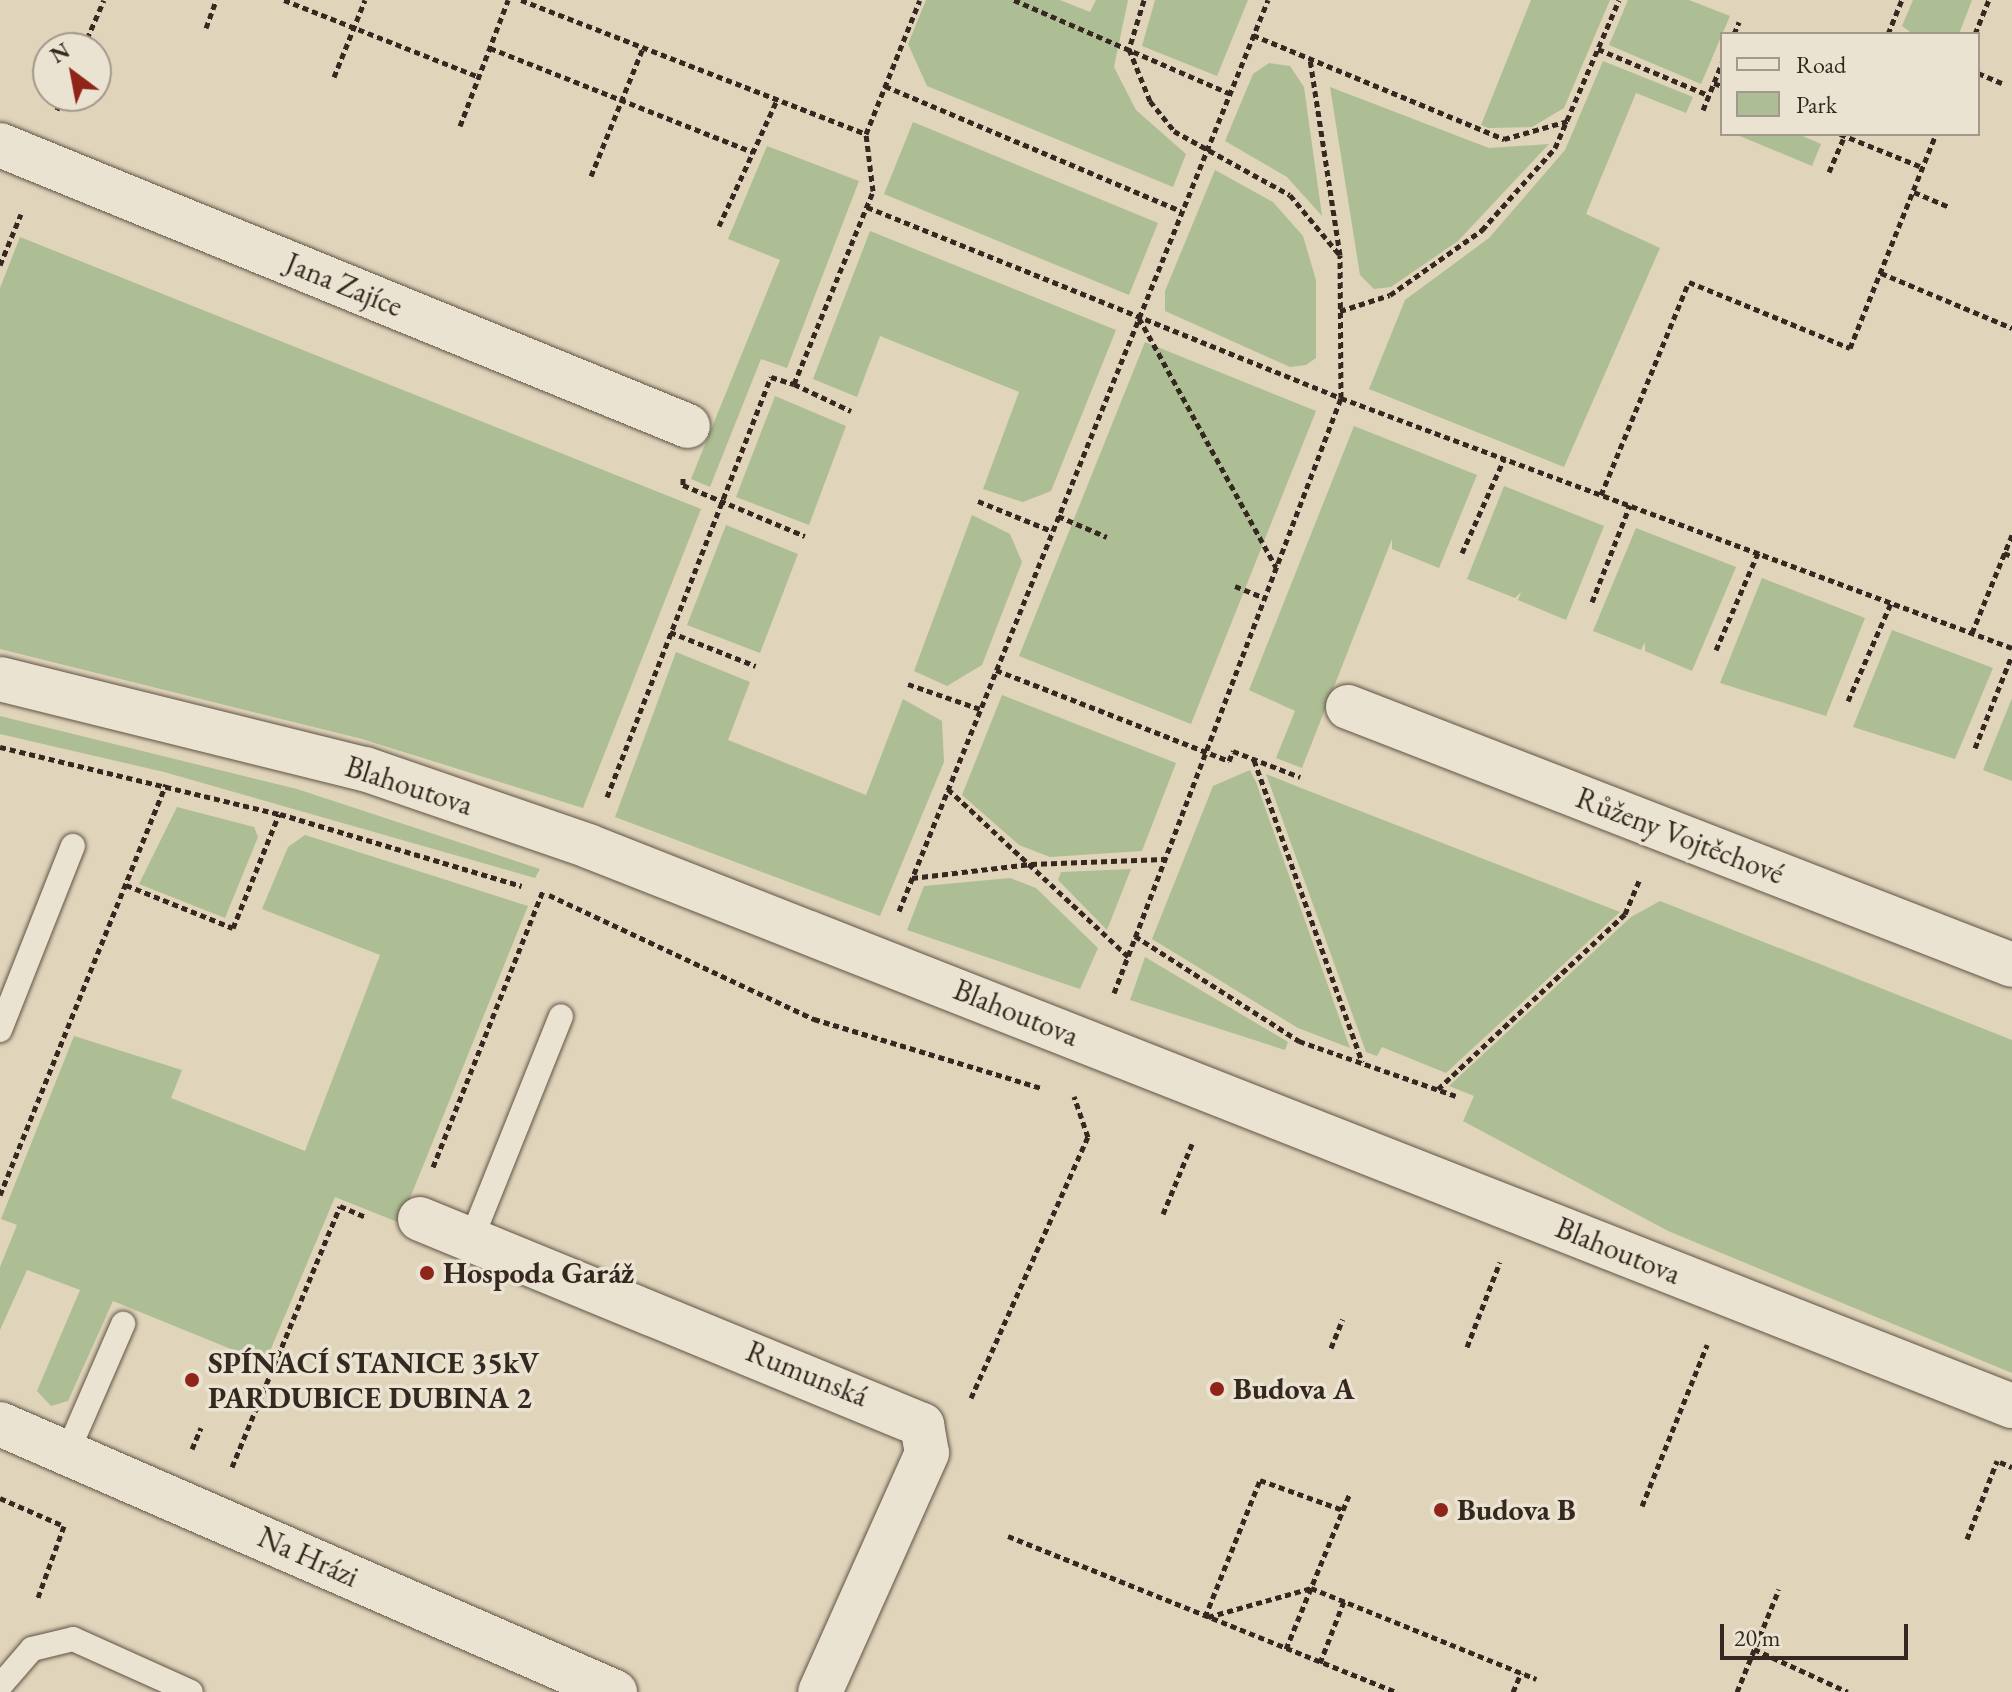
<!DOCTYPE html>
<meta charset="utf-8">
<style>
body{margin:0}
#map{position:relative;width:2012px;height:1692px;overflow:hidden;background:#e0d4ba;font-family:"EB Garamond",serif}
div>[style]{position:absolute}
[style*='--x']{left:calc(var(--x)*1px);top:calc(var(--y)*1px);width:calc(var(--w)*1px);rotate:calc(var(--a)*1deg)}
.green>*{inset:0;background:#adbe94}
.path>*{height:5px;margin-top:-2.5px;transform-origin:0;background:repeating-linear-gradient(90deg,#362820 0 6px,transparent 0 10px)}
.roads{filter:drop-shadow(0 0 2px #605346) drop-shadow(0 0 2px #605346)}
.service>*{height:24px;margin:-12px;padding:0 12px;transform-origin:12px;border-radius:12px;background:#ebe3d2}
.minor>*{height:44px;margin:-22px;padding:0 22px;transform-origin:22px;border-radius:22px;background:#ebe3d2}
.dots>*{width:22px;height:22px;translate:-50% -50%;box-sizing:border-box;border:4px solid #ebe3d2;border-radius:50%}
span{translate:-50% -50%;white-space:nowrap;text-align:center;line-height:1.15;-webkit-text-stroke:7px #ebe3d2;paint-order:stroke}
.street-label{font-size:30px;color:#362820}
.poi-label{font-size:30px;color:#362820;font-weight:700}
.left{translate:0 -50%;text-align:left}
.legend{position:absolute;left:1720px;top:32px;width:260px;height:104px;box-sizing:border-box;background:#ebe3d2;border:2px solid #a3988b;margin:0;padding:10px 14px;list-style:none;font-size:24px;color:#362820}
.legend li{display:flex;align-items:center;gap:16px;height:40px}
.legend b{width:40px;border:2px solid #a3988b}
.north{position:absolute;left:32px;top:32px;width:80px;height:80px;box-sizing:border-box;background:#ebe3d2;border:2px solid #a3988b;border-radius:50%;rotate:328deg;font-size:22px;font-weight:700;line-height:32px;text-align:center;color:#362820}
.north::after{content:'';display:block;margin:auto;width:28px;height:36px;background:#8f2418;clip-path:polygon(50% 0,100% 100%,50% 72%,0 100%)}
.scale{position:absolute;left:1720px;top:1624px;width:188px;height:36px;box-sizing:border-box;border:4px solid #362820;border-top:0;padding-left:10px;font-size:24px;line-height:28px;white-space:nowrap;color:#362820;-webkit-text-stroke:6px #ebe3d2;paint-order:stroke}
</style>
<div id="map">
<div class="green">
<div style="clip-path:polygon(926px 0,1060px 0,1090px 12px,1096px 0,1128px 0,1114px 67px,1136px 110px,1186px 154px,1173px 187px,927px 86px,908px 44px)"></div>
<div style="clip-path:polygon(1155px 0,1248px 0,1217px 76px,1142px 46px)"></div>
<div style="clip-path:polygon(1531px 0,1610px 0,1564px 108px,1532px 127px,1488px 128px,1481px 125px)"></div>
<div style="clip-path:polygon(1628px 0,1689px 0,1730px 16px,1701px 84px,1609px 45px)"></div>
<div style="clip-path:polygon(1913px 0,1972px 0,1959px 34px,1913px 34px,1902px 26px)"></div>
<div style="clip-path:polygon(1603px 61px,1693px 97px,1686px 113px,1636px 93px,1586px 214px,1660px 248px,1564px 467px,1369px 389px,1405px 300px,1489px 238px,1565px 150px)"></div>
<div style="clip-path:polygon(1269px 63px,1290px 66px,1304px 87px,1322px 216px,1287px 177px,1225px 141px,1253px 74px)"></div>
<div style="clip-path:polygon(1330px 87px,1489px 148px,1549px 144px,1458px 241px,1391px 287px,1374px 289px,1360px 275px)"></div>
<div style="clip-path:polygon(913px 122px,1158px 223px,1129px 295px,884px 194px)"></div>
<div style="clip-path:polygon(1735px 134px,1798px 134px,1821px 144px,1812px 166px)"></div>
<div style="clip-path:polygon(767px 146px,859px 181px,787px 368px,761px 359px,710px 487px,691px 479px,780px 260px,728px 239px)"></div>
<div style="clip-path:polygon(1215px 170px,1273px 202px,1303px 236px,1316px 280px,1316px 358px,1306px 365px,1290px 367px,1165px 311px,1165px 291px)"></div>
<div style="clip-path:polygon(870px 231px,1116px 330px,1051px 491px,1023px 502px,983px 489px,1019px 392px,880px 336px,857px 397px,813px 379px)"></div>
<div style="clip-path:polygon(20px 237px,701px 509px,583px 808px,362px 739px,0 649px,0 288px)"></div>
<div style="clip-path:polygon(1145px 342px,1316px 411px,1191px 724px,1019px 656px)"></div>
<div style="clip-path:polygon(775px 396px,846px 426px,809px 525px,736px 497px)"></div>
<div style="clip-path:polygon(1354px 426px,1477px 475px,1439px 568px,1392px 549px,1392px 539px,1302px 768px,1276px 758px,1295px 711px,1249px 690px)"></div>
<div style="clip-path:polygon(1504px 486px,1604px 526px,1566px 620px,1518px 600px,1521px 592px,1515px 598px,1467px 579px)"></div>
<div style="clip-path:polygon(972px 515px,1010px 534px,1022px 562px,982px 665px,947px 686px,914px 671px)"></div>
<div style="clip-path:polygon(726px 525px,798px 554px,760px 653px,687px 625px)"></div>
<div style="clip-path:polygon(1636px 528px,1736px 567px,1692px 671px,1645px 651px,1645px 642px,1641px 650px,1593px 631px)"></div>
<div style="clip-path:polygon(1762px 578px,1865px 618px,1826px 716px,1720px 683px)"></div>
<div style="clip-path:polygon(1892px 630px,1993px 668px,1955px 759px,1853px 727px)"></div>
<div style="clip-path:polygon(676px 652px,750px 682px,728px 740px,866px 795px,903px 699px,942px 721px,944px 762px,880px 916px,615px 817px)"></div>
<div style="clip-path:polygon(1002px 695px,1176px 763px,1142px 851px,1050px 857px,1019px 845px,962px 795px)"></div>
<div style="clip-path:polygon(2012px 698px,2012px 781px,1983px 770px)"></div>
<div style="clip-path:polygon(0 716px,297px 789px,540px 869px,535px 878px,164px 772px,0 734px)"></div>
<div style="clip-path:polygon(1250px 770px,1256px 782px,1350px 1048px,1298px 1028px,1152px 939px,1213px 786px)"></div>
<div style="clip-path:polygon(1266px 774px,1296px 786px,1620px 912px,1446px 1073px,1382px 1047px,1377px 1056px,1366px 1052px)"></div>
<div style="clip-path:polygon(177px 807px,254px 827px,258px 837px,225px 918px,139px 884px)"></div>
<div style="clip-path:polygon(305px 835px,528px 906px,400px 1223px,335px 1197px,265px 1363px,113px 1301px,68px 1401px,51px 1406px,37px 1391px,80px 1290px,27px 1270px,0 1330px,0 1267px,17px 1225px,1px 1219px,74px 1036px,182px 1070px,171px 1098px,305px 1151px,380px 955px,262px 909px,288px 847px)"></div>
<div style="clip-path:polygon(1131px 869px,1107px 930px,1058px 880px,1061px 872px)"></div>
<div style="clip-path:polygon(1010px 878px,1036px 888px,1098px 948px,1080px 989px,907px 930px,924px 886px)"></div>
<div style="clip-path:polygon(1660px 901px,2012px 1040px,2012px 1373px,1668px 1231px,1463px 1121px,1474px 1096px,1449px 1086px,1631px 917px)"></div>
<div style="clip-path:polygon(1145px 957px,1288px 1042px,1285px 1050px,1130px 1000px)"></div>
</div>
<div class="path">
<div style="--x:284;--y:0;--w:210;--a:21.5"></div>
<div style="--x:521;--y:0;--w:370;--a:21.2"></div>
<div style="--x:1014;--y:0;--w:234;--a:23.4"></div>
<div style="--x:1144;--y:0;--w:51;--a:107"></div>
<div style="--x:1129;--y:49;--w:56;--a:68"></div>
<div style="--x:1150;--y:101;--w:38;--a:51"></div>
<div style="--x:1174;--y:131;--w:132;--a:28.9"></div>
<div style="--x:1290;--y:195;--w:77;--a:50.3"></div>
<div style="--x:206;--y:28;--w:30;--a:-70"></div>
<div style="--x:1734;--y:34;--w:13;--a:-67"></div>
<div style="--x:1888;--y:34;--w:37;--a:-68"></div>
<div style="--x:1975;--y:34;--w:37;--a:-68"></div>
<div style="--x:1253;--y:35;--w:272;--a:22.5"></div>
<div style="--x:1504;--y:139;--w:66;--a:-15.7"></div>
<div style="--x:83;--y:48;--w:52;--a:-66.4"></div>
<div style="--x:490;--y:48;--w:283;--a:21.6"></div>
<div style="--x:1598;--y:49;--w:119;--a:22.7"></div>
<div style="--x:1978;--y:73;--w:26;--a:23"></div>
<div style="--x:334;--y:77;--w:83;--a:-68.1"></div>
<div style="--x:1714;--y:83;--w:9;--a:21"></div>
<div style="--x:885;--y:86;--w:321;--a:22.9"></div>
<div style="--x:57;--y:110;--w:15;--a:-67"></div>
<div style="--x:1703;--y:110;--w:51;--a:-68"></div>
<div style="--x:460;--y:126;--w:135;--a:-69.1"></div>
<div style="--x:1840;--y:134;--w:88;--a:21.9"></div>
<div style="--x:1829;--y:172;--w:40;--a:-66.6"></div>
<div style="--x:591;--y:176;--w:138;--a:-67.9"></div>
<div style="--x:1914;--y:192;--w:39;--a:23"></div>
<div style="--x:867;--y:207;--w:511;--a:21.95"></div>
<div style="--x:1341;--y:398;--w:716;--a:20.43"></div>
<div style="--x:719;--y:226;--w:139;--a:-65.3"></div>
<div style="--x:0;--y:265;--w:55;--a:-67.6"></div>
<div style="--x:1881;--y:273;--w:142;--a:22.8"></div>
<div style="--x:1340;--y:311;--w:52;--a:-17.7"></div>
<div style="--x:1390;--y:295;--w:113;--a:-35.2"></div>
<div style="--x:1482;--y:230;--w:110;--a:-48.3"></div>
<div style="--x:1555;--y:148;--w:161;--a:-66.6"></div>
<div style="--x:1139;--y:318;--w:284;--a:61.2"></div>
<div style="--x:794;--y:384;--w:63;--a:25.3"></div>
<div style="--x:683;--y:478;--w:7;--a:90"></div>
<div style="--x:683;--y:485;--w:132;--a:22.7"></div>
<div style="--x:1601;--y:495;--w:230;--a:-67.6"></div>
<div style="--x:1689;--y:282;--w:174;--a:22.3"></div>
<div style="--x:1850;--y:348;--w:231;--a:-68.1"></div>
<div style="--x:978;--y:501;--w:80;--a:22.1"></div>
<div style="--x:1058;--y:516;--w:53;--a:23.2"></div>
<div style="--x:1462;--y:553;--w:103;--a:-65.9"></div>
<div style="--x:2004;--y:553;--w:9;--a:21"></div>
<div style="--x:1235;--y:586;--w:31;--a:22"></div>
<div style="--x:1592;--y:602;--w:104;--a:-68.6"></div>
<div style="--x:670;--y:632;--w:92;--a:21.6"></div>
<div style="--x:1972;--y:633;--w:106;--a:-67.8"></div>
<div style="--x:1716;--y:650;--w:106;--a:-66.6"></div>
<div style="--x:996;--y:670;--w:250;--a:21.3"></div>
<div style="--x:1229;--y:761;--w:11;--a:-68"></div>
<div style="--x:1233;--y:751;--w:72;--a:21.2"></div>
<div style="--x:908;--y:684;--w:76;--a:19.1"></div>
<div style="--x:1848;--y:701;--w:107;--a:-66.3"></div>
<div style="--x:0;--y:747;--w:288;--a:13.5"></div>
<div style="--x:280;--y:814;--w:252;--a:16.6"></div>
<div style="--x:1975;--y:748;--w:100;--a:-68.3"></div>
<div style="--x:1254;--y:760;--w:321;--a:70.3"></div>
<div style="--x:948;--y:789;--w:246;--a:42.9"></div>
<div style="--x:607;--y:797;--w:451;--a:-68.7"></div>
<div style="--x:771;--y:377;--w:24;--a:17"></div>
<div style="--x:794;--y:384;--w:209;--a:-67.7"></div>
<div style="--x:873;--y:191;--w:57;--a:-97"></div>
<div style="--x:866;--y:134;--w:144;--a:-68.1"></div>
<div style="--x:912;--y:878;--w:120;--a:-6.7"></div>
<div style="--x:1031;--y:864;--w:133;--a:-2.2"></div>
<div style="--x:126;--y:885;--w:115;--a:21.9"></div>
<div style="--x:233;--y:928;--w:123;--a:-68"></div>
<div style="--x:549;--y:895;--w:293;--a:25.1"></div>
<div style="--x:814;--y:1019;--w:237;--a:16.9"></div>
<div style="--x:899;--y:911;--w:983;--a:-67.95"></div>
<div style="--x:1135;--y:936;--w:195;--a:32.6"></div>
<div style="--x:1299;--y:1041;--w:166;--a:19.3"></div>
<div style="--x:1114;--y:993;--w:637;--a:-69.12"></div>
<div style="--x:1341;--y:398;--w:143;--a:-90.4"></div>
<div style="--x:1340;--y:255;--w:198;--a:-98.7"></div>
<div style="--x:1438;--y:1089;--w:256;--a:-43.1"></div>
<div style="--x:1625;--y:914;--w:39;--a:-67"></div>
<div style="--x:433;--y:1167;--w:298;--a:-68.3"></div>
<div style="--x:0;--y:1195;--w:443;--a:-68"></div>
<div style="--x:1163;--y:1214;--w:76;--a:-67.5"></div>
<div style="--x:1467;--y:1347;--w:91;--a:-68.8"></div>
<div style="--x:1331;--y:1348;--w:31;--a:-68"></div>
<div style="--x:971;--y:1398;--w:286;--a:-65.9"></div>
<div style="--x:1088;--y:1137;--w:43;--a:-108.9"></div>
<div style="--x:192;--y:1449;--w:23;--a:-67"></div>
<div style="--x:2000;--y:1462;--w:13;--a:23"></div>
<div style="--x:232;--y:1467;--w:282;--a:-67.5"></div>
<div style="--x:340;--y:1206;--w:28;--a:23"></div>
<div style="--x:0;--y:1498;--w:70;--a:23.6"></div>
<div style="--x:64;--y:1526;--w:79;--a:110"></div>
<div style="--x:1642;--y:1506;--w:174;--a:-68"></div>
<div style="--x:1008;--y:1536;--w:418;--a:21.9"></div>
<div style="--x:1967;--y:1539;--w:84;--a:-69"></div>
<div style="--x:1205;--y:1617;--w:148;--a:-68.1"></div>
<div style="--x:1260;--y:1480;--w:88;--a:19.9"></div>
<div style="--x:1208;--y:1617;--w:107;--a:-15.7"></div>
<div style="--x:1311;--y:1588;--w:243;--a:22"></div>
<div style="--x:1286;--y:1649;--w:169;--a:-67.7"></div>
<div style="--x:1754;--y:1649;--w:103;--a:24.6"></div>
<div style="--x:1320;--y:1663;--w:66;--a:-68.8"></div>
<div style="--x:1513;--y:1692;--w:21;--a:-67"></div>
<div style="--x:1737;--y:1692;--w:111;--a:-67.8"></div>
</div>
<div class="roads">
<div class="service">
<div style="--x:0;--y:1030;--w:198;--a:-68.4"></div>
<div style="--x:471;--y:1240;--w:241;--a:-68.1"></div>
<div style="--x:67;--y:1453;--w:141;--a:-66.5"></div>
<div style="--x:0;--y:1686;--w:49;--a:-49.1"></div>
<div style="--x:32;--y:1649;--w:42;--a:-13.7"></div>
<div style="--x:73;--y:1639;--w:129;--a:24.2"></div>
</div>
<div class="minor">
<div style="--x:0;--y:145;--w:743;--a:22.22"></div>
<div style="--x:0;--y:679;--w:376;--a:13.9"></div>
<div style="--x:365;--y:769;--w:236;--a:19"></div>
<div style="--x:588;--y:846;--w:1530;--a:21.47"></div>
<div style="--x:1348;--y:707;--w:712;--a:21.23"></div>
<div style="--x:420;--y:1219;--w:543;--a:22.31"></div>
<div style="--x:922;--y:1425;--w:28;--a:80"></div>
<div style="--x:927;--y:1453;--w:262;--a:114.1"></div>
<div style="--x:0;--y:1424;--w:671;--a:23.55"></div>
</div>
</div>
<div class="dots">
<div style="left:427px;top:1273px;background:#8f2418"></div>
<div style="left:192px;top:1380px;background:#8f2418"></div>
<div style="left:1217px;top:1389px;background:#8f2418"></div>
<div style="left:1441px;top:1510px;background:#8f2418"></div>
</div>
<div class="street-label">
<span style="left:344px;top:285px;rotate:22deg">Jana Zajíce</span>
<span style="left:409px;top:786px;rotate:18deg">Blahoutova</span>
<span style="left:1680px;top:836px;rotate:21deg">Růženy Vojtěchové</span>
<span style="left:1016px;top:1013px;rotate:22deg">Blahoutova</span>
<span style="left:1618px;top:1251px;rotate:22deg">Blahoutova</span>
<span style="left:807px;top:1374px;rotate:22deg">Rumunská</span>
<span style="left:308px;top:1557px;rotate:24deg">Na Hrázi</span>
</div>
<div class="poi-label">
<span class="left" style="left:443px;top:1273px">Hospoda Garáž</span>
<span class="left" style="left:208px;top:1380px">SPÍNACÍ STANICE 35kV<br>PARDUBICE DUBINA 2</span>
<span class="left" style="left:1233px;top:1389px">Budova A</span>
<span class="left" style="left:1457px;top:1510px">Budova B</span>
</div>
<ul class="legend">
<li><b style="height:10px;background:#ebe3d2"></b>Road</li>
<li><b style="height:22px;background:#adbe94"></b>Park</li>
</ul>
<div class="north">N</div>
<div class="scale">20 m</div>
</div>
